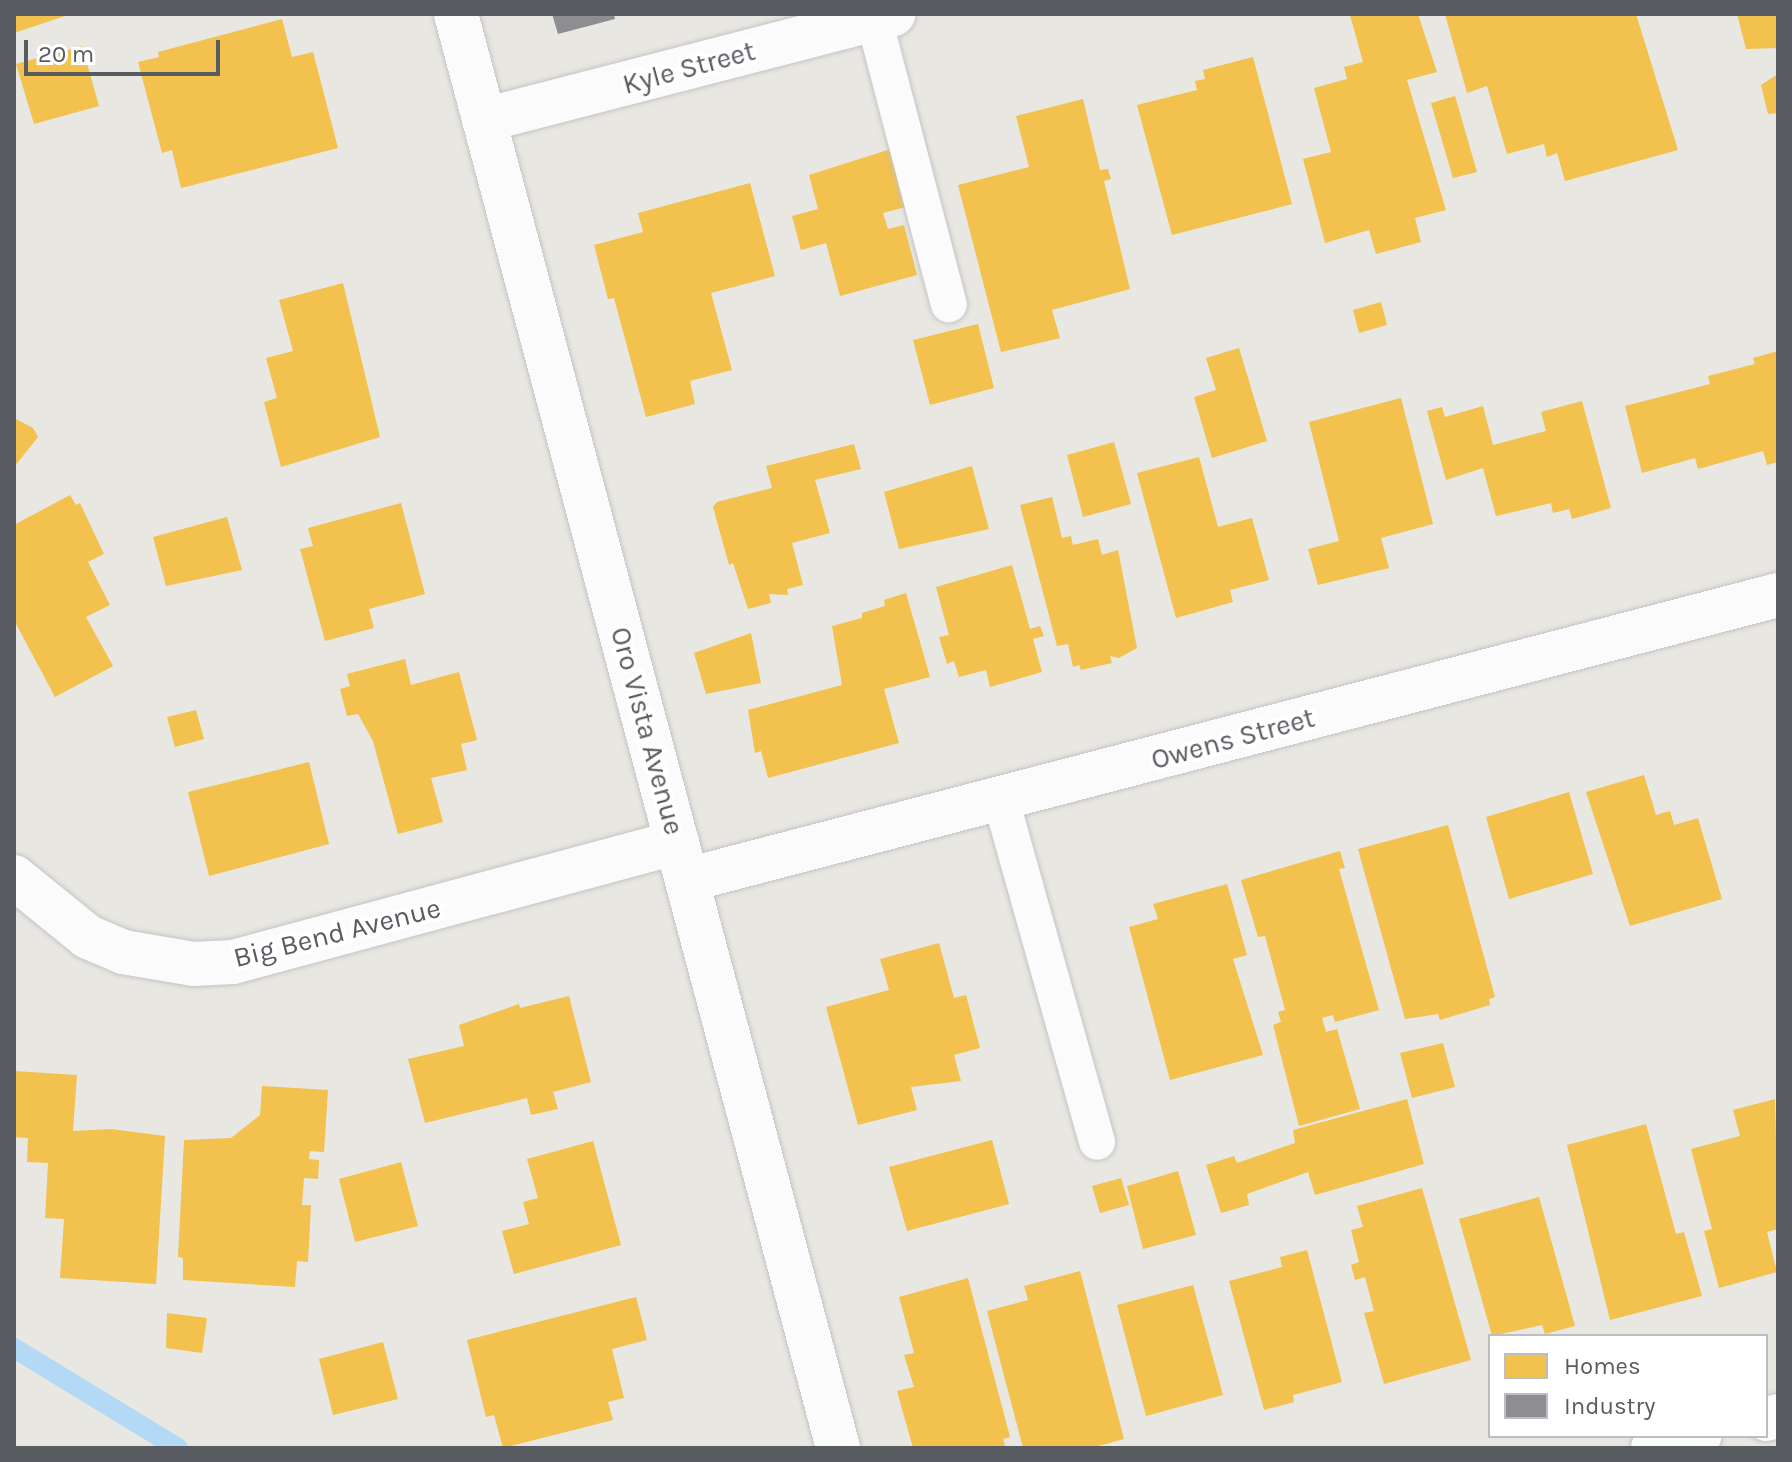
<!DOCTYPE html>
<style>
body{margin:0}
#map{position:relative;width:1792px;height:1462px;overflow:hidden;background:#e8e7e2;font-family:Karla,sans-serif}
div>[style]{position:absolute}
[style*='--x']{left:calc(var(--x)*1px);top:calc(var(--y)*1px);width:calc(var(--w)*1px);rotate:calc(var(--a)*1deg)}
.homes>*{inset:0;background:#f2c14e}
.industry>*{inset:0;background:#8d8d92}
.stream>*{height:20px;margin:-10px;padding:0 10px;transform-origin:10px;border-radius:10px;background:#b3d9f6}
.roads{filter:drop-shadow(0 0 2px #c5c4c3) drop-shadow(0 0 2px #c5c4c3)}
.service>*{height:36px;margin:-18px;padding:0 18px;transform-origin:18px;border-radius:18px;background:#fcfbfb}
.minor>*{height:44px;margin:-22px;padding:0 22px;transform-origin:22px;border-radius:22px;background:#fcfbfb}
.tertiary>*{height:44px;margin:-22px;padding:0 22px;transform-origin:22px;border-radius:22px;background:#fcfbfb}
span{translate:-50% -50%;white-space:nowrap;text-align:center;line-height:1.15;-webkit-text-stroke:8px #fff;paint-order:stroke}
.street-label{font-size:28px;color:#585c61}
.frame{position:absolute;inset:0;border:16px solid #585c61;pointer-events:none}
.legend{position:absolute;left:1488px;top:1334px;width:280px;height:104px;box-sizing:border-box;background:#fff;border:2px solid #bcbec0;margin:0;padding:10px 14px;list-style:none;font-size:24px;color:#585c61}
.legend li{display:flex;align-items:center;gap:16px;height:40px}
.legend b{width:40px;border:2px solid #bcbec0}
.scale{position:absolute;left:24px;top:40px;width:196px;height:36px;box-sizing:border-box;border:4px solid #585c61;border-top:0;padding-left:10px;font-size:24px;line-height:28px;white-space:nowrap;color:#585c61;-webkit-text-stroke:6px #fff;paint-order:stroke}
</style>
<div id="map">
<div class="homes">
<div style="clip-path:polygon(14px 14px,68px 14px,68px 15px,14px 33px)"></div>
<div style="clip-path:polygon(1418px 14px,1437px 72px,1407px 80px,1446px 210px,1415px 218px,1421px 242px,1376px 254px,1369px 230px,1325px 243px,1303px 159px,1331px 152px,1314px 88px,1347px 79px,1344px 67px,1363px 62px,1350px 15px)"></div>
<div style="clip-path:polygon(1445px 14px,1636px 14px,1678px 150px,1565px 181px,1557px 153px,1547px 157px,1544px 144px,1507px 154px,1487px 86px,1467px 93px)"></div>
<div style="clip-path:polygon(1737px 14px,1778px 14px,1778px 48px,1746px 49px)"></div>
<div style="clip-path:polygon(282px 19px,292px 57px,313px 52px,338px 148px,181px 188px,172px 150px,162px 153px,138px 62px,159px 57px,158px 52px)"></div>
<div style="clip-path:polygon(82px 46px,99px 106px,34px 124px,16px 64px)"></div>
<div style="clip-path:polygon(1253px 57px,1292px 204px,1172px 235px,1137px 105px,1197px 90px,1195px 81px,1205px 79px,1203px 70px)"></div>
<div style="clip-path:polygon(1778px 74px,1778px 113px,1768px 114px,1761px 85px)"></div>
<div style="clip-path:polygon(1455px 96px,1477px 172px,1453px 178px,1431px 103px)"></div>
<div style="clip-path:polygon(1083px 99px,1100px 170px,1108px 169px,1111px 179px,1104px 181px,1130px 289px,1052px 310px,1060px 338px,1001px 352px,958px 185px,1029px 167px,1016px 116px)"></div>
<div style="clip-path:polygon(897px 147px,913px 205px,883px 213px,888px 229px,904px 225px,917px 275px,840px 296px,826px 243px,801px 250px,792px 216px,818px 209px,809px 175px)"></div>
<div style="clip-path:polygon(750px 183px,775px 276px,711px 293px,732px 370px,690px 381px,695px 404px,646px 417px,614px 298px,608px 299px,594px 245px,643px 232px,638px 213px)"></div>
<div style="clip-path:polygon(343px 283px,380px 437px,281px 467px,264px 402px,277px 398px,266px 358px,293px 351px,279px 300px)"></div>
<div style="clip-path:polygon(1381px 302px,1387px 325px,1359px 333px,1353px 310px)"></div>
<div style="clip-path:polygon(978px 324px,994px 388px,930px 405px,913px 340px)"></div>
<div style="clip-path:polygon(1239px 348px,1267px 441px,1212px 458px,1194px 397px,1216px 390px,1206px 358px)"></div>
<div style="clip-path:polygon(1778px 351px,1778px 462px,1767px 465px,1763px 451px,1698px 469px,1695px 458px,1642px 473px,1625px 406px,1710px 384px,1708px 376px,1755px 364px,1753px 358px)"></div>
<div style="clip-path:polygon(1401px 398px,1433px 524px,1381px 538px,1389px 568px,1318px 585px,1308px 549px,1339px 541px,1309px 422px)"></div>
<div style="clip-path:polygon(1582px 401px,1611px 508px,1572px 519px,1569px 509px,1553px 513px,1551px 503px,1496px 516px,1483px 468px,1446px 480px,1427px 411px,1442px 407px,1445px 417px,1483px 406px,1493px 445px,1546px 431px,1541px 412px)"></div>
<div style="clip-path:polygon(14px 418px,33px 428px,38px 437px,14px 467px)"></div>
<div style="clip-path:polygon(1114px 442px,1131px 504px,1083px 517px,1067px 455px)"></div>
<div style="clip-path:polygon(854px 444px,861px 469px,815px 480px,830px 533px,792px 543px,803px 585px,787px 589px,788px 595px,769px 594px,771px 603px,748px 609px,733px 563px,729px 565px,713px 507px,717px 502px,772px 488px,766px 466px)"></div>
<div style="clip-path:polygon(1199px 457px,1218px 527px,1252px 518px,1269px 580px,1230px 590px,1233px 602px,1176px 618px,1137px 473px)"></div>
<div style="clip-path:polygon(972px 466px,989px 529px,899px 549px,884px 492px)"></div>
<div style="clip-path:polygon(70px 495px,76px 505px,80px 503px,104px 554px,88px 562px,110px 605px,86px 617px,113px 666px,55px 697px,14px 620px,14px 525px)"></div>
<div style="clip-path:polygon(1052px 497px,1062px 538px,1071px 536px,1073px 545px,1098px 539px,1102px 555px,1118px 550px,1137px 648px,1119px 658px,1110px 656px,1112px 663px,1081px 670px,1079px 665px,1073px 667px,1068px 644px,1057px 646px,1020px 505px)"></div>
<div style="clip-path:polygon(401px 503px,425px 594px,369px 609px,374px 628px,325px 641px,300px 549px,313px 546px,308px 528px)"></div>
<div style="clip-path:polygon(227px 517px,242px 570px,166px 586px,153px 537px)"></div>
<div style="clip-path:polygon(1012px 565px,1030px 629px,1040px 626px,1044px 636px,1033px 639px,1042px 672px,990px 687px,986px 670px,959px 677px,954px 661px,947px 664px,939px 637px,949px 635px,936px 587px)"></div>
<div style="clip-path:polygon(906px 593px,930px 677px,884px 689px,899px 743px,768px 778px,761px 751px,755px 753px,748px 710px,842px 685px,832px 626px,862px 618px,862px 613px,885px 606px,884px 600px)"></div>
<div style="clip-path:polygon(751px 633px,761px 683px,706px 694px,694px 653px)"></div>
<div style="clip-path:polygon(405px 659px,411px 685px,459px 672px,477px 740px,461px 744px,467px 770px,431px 778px,443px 822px,398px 834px,373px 741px,358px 714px,347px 716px,340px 689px,350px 686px,347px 674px)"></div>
<div style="clip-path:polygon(196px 710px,204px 739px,175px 747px,167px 717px)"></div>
<div style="clip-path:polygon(309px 762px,329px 844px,209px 876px,188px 792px)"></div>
<div style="clip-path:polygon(1644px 775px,1656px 815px,1670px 811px,1674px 825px,1698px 818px,1722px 899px,1630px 926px,1586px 792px)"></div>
<div style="clip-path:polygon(1569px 792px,1593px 874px,1509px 899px,1486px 817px)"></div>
<div style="clip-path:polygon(1448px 825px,1495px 997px,1489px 999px,1490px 1005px,1440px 1020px,1438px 1014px,1405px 1019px,1358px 849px)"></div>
<div style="clip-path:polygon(1340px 851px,1345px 868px,1339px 869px,1379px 1010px,1335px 1022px,1333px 1015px,1322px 1018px,1326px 1032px,1337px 1029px,1360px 1109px,1299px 1126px,1273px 1025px,1281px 1022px,1278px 1012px,1285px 1010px,1265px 936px,1258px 937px,1241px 880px)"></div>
<div style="clip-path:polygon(1227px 884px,1247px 955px,1233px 959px,1263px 1055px,1170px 1080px,1129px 927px,1158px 919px,1153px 904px)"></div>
<div style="clip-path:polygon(939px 943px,954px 998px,966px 995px,980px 1048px,954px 1055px,961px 1081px,911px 1087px,917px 1110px,858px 1125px,826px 1007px,889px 990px,880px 959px)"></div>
<div style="clip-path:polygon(569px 996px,591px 1082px,553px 1092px,558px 1109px,531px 1115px,527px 1098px,425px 1123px,408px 1059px,464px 1046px,459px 1025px,519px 1004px,520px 1008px)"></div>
<div style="clip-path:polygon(1443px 1043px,1455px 1087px,1412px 1098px,1400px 1053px)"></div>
<div style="clip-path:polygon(14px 1071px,77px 1075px,73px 1131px,111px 1129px,165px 1136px,156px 1284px,60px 1278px,64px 1219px,45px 1218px,48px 1163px,27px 1162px,28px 1138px,14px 1137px)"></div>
<div style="clip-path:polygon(262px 1086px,328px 1090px,324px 1152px,310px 1151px,309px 1159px,319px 1160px,318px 1179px,304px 1178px,302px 1205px,311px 1205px,308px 1262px,297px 1261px,295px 1287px,183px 1280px,183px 1258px,178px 1257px,184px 1140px,231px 1138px,260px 1115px)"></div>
<div style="clip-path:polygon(1407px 1099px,1424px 1164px,1315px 1195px,1308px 1172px,1247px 1194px,1249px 1205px,1221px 1213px,1206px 1165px,1234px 1156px,1237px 1163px,1295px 1143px,1293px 1130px)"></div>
<div style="clip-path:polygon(1775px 1099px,1778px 1229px,1767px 1232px,1777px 1272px,1719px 1288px,1704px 1231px,1712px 1229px,1691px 1149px,1740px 1136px,1733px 1110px)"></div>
<div style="clip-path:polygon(1646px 1124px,1676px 1234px,1684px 1232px,1702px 1296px,1610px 1320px,1567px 1145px)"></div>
<div style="clip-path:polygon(992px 1140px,1009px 1204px,907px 1231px,889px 1167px)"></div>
<div style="clip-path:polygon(593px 1141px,621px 1245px,514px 1274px,502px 1231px,529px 1224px,523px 1202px,538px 1198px,527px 1159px)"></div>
<div style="clip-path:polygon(401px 1162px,418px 1226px,355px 1242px,339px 1179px)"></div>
<div style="clip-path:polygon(1178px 1171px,1196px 1235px,1143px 1249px,1127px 1186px)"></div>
<div style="clip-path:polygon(1121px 1178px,1129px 1205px,1100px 1213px,1092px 1186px)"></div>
<div style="clip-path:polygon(1422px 1188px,1471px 1360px,1384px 1384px,1364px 1313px,1374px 1311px,1365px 1277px,1355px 1280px,1351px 1265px,1359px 1262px,1351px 1230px,1363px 1227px,1357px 1206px)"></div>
<div style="clip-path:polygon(1539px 1197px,1575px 1326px,1545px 1334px,1542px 1325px,1492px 1336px,1459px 1219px)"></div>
<div style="clip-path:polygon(1307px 1250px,1342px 1382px,1293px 1395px,1294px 1402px,1264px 1410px,1229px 1281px,1282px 1267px,1280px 1257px)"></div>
<div style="clip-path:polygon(1080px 1271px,1124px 1439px,1091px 1448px,1023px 1448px,987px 1311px,1028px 1300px,1024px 1286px)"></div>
<div style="clip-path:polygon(968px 1278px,1010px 1437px,1003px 1439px,1006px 1448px,913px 1448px,897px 1391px,914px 1387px,904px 1355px,914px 1353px,899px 1297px)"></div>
<div style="clip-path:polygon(1193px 1285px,1223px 1395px,1146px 1416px,1117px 1305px)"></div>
<div style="clip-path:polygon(636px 1297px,647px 1340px,612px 1349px,624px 1398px,608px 1402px,613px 1420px,503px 1448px,494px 1415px,486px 1417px,467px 1340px)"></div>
<div style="clip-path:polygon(167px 1313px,207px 1318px,202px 1353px,166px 1348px)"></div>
<div style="clip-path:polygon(383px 1342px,398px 1399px,333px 1415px,319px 1359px)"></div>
</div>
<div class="industry">
<div style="clip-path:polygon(552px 14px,614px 14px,615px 19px,558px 34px)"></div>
</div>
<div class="stream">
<div style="--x:14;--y:1348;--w:192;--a:31.4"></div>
</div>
<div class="roads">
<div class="service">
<div style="--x:874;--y:19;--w:295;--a:75.3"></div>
<div style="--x:1001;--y:800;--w:355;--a:74.3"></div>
</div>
<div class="minor">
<div style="--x:484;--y:120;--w:423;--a:-14.5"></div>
<div style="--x:14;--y:877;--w:95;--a:39"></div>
<div style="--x:88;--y:937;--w:38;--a:23"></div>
<div style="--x:123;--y:952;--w:72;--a:9.6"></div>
<div style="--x:194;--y:964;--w:39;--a:-3"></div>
<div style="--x:233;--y:962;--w:460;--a:-15.1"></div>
<div style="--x:687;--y:880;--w:1128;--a:-14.64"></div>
</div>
<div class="tertiary">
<div style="--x:456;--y:14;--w:1484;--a:75.08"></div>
<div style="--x:1766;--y:1419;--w:12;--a:-14"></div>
<div style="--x:1653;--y:1448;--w:48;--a:-14.6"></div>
</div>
</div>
<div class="street-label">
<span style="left:689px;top:68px;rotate:-15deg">Kyle Street</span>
<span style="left:647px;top:731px;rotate:75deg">Oro Vista Avenue</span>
<span style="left:1233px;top:739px;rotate:-15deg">Owens Street</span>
<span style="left:337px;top:933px;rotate:-14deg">Big Bend Avenue</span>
</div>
<div class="frame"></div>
<ul class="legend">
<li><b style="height:22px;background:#f2c14e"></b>Homes</li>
<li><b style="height:22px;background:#8d8d92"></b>Industry</li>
</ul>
<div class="scale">20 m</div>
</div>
